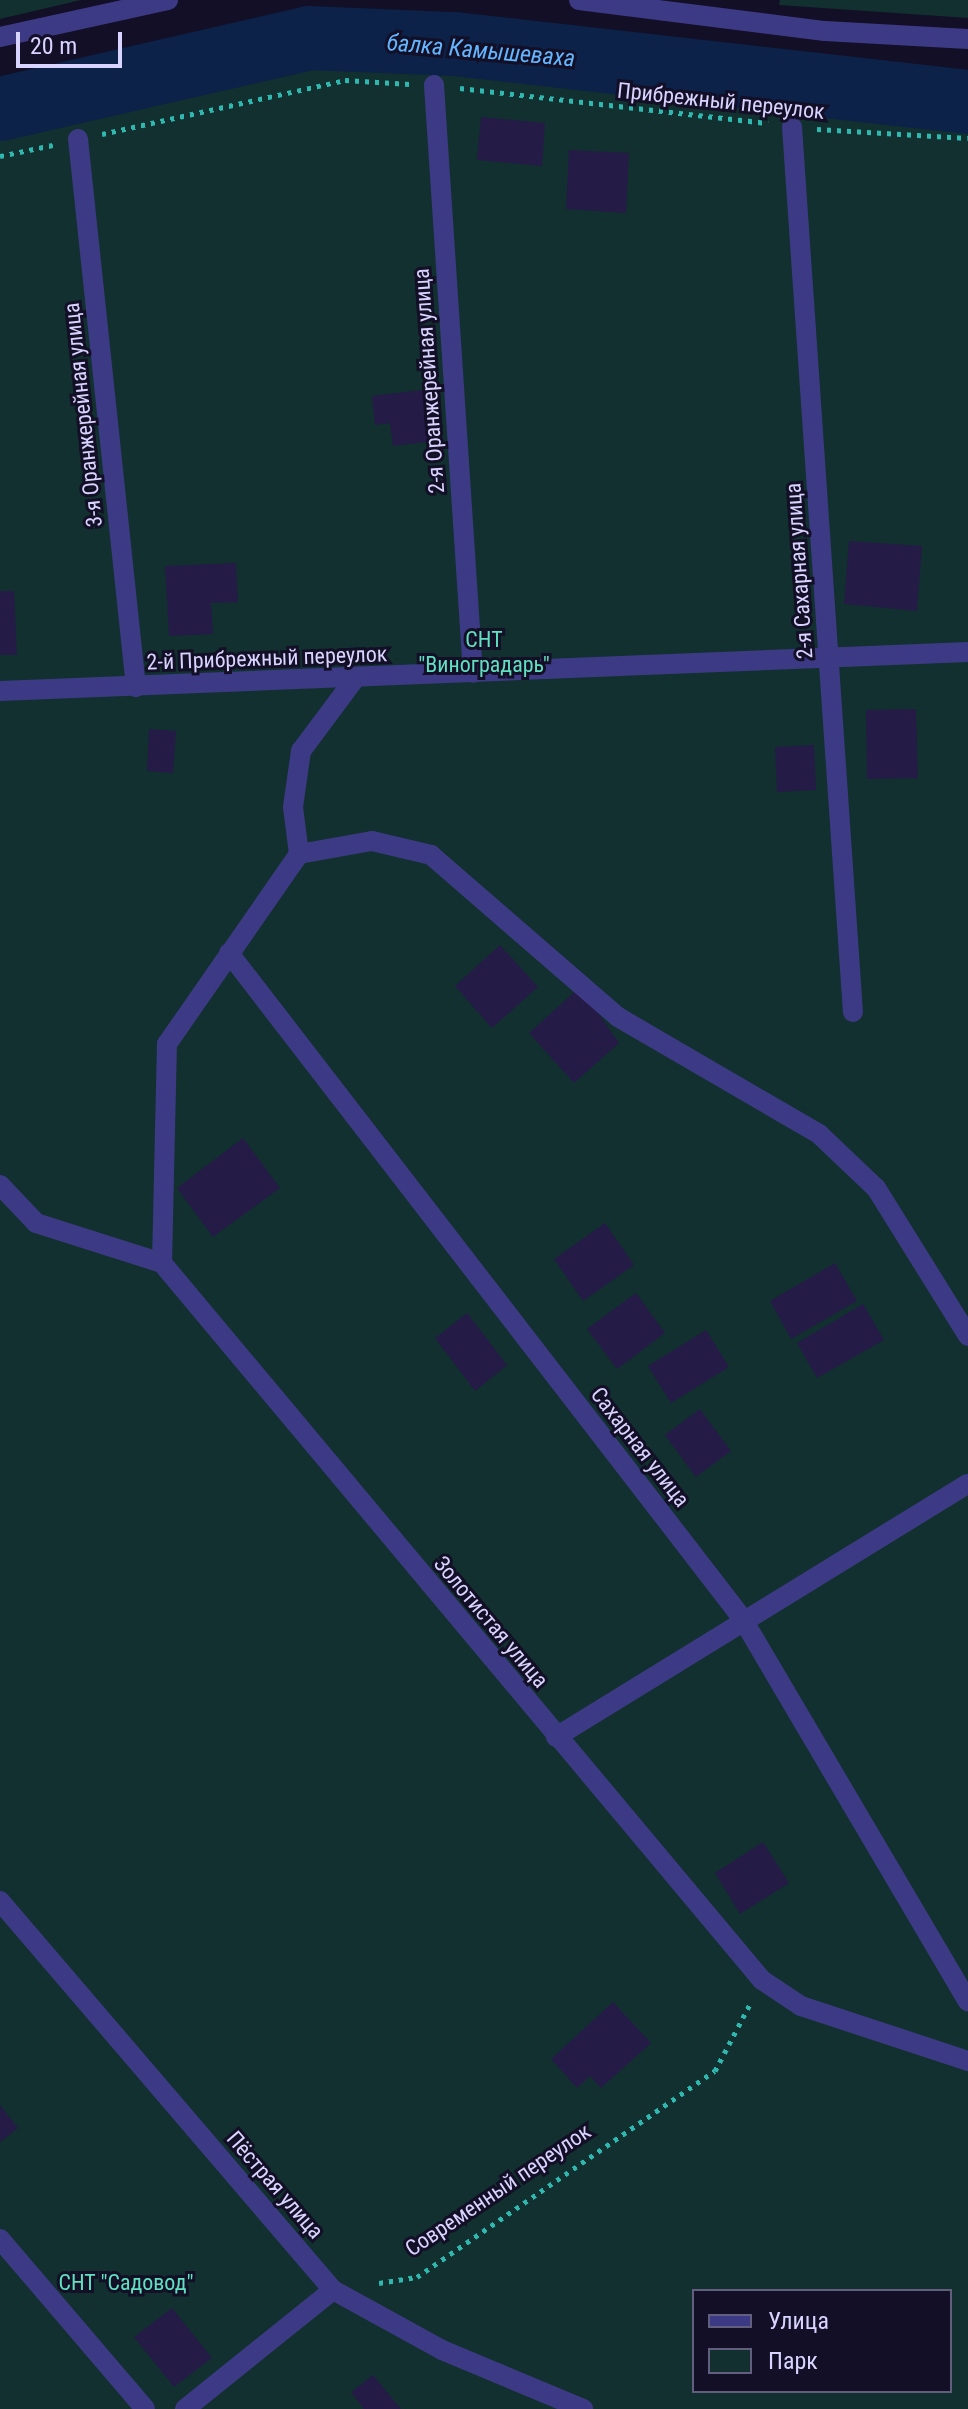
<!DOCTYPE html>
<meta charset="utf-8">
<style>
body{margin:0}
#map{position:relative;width:968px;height:2409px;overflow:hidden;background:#130f26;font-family:"Roboto Condensed",sans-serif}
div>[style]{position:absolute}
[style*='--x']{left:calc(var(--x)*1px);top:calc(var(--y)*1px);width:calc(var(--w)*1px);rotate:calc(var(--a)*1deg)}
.green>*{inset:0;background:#12302f}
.river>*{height:64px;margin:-32px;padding:0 32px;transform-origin:32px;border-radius:32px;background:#0c2248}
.building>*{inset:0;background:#241b47}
.path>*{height:5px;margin-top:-2.5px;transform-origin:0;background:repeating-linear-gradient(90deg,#2fb8b0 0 4px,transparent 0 10px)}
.minor>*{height:20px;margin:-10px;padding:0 10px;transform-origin:10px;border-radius:10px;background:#3d3a85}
span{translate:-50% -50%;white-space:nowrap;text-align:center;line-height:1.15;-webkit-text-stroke:6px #130f26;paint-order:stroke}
.street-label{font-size:22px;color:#d9d4ff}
.park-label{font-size:22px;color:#5fe0c0}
.water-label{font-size:24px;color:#62b6ff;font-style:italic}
.legend{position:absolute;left:692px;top:2289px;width:260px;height:104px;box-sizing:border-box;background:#130f26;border:2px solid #625e7d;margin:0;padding:10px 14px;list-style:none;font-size:24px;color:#d9d4ff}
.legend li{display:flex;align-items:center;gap:16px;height:40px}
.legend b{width:40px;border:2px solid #625e7d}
.scale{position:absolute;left:16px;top:32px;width:106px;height:36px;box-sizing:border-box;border:4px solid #d9d4ff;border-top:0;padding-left:10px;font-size:24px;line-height:28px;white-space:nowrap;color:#d9d4ff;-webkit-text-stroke:6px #130f26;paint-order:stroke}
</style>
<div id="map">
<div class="green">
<div style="clip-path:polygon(0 0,81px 0,0 19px)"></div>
<div style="clip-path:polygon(780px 0,968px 0,968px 18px,779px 5px)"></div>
<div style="clip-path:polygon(evenodd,457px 59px,968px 111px,968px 2409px,0 2409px,0 120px,310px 63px,457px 59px,694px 2291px,950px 2291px,950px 2391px,694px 2391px,694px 2291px)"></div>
</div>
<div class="river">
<div style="--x:0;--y:109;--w:317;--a:-12.9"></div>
<div style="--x:309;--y:38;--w:146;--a:2.4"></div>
<div style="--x:455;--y:44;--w:516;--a:6.45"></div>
</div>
<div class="building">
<div style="clip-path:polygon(481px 117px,545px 123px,542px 166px,477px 160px)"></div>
<div style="clip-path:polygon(569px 150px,629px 153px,626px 213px,566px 209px)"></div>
<div style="clip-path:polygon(437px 388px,443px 440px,393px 446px,390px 423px,375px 425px,372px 396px)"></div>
<div style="clip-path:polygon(849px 541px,922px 546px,917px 611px,844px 604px)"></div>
<div style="clip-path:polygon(236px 563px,238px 602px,211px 603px,213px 634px,169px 636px,165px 566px)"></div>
<div style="clip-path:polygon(0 591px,14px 591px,17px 655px,0 655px)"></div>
<div style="clip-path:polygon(916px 709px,918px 778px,867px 779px,866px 710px)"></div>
<div style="clip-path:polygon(149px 729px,176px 731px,173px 773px,147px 771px)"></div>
<div style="clip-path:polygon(814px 745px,816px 790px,777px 792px,775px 747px)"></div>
<div style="clip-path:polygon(500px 945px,538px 987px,492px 1028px,455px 986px)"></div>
<div style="clip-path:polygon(580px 987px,619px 1043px,574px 1083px,529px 1033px)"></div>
<div style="clip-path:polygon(243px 1138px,280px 1188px,213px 1237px,177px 1188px)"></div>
<div style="clip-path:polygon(605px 1223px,634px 1265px,583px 1301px,554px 1259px)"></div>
<div style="clip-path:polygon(835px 1263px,857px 1301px,791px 1339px,770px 1301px)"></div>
<div style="clip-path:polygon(636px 1293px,665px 1333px,617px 1369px,587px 1329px)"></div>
<div style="clip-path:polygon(863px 1304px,884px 1340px,817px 1378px,797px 1343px)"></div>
<div style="clip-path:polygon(467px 1313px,507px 1365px,475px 1391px,435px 1338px)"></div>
<div style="clip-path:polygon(706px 1330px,729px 1367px,671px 1403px,648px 1366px)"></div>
<div style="clip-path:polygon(700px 1409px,731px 1451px,696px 1477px,665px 1435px)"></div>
<div style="clip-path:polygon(763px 1842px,789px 1883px,740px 1914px,715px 1873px)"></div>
<div style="clip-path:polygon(613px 2002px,651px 2043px,601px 2088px,590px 2076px,577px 2088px,551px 2059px)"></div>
<div style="clip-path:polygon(0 2105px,18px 2128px,0 2142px)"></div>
<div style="clip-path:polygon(172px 2308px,212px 2358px,174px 2387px,134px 2337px)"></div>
<div style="clip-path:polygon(373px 2375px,401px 2409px,364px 2409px,351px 2392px)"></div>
</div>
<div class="path">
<div style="--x:460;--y:88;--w:310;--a:6.5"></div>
<div style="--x:817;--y:129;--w:151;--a:3.4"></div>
<div style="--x:102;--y:134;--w:249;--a:-12.5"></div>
<div style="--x:345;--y:80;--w:65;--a:3.5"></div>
<div style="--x:0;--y:156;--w:54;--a:-11.7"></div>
<div style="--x:379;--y:2283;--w:38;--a:-9"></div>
<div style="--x:417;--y:2277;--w:362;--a:-34.7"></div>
<div style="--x:715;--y:2071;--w:78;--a:-62.4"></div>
</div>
<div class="minor">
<div style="--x:579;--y:0;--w:248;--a:7.2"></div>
<div style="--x:825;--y:31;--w:143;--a:3.2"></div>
<div style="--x:0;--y:37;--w:172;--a:-12.4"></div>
<div style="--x:434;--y:85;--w:589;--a:86.21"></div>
<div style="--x:792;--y:127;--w:887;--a:86.06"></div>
<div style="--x:78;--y:139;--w:551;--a:83.96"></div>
<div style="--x:0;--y:691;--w:969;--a:-2.31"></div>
<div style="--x:299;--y:854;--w:74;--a:-10.1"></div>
<div style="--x:372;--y:841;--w:61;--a:13.3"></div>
<div style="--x:431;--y:855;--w:247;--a:40.9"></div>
<div style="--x:618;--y:1017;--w:233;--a:30.2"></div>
<div style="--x:819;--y:1134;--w:79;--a:43.5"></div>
<div style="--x:876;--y:1188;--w:174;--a:58.1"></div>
<div style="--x:229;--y:953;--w:840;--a:52.35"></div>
<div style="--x:742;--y:1618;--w:445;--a:59.5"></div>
<div style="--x:0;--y:1185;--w:52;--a:46.5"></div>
<div style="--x:36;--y:1223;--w:132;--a:17.6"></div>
<div style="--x:162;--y:1263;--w:935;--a:50.08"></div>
<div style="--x:762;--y:1980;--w:47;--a:33.7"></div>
<div style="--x:801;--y:2006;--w:176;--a:18.2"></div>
<div style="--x:162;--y:1263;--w:219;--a:-88.7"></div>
<div style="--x:167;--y:1044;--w:231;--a:-55.2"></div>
<div style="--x:299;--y:854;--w:47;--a:-97.3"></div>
<div style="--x:293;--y:807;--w:57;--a:-81.9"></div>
<div style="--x:301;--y:751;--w:89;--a:-53.3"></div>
<div style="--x:556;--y:1737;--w:483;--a:-31.6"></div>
<div style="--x:0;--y:1901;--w:512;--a:49.44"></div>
<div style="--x:333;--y:2290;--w:124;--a:28.8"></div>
<div style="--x:442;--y:2350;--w:153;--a:22.7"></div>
<div style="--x:0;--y:2239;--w:223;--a:49.5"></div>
<div style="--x:185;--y:2409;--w:190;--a:-38.8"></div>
</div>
<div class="street-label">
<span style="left:721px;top:101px;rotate:6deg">Прибрежный переулок</span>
<span style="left:429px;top:381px;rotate:-94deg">2-я Оранжерейная улица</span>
<span style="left:83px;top:415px;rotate:-96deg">3-я Оранжерейная улица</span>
<span style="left:799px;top:571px;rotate:-94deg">2-я Сахарная улица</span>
<span style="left:267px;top:658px;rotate:-2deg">2-й Прибрежный переулок</span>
<span style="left:640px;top:1447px;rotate:52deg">Сахарная улица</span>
<span style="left:491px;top:1622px;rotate:50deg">Золотистая улица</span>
<span style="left:275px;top:2185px;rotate:49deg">Пёстрая улица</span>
<span style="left:498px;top:2190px;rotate:-34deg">Современный переулок</span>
</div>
<div class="park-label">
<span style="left:484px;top:652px">СНТ<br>"Виноградарь"</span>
<span style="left:126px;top:2283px">СНТ "Садовод"</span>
</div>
<div class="water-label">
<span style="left:481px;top:51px;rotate:5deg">балка Камышеваха</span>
</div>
<ul class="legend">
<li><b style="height:10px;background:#3d3a85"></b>Улица</li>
<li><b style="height:22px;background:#12302f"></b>Парк</li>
</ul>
<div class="scale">20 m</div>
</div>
